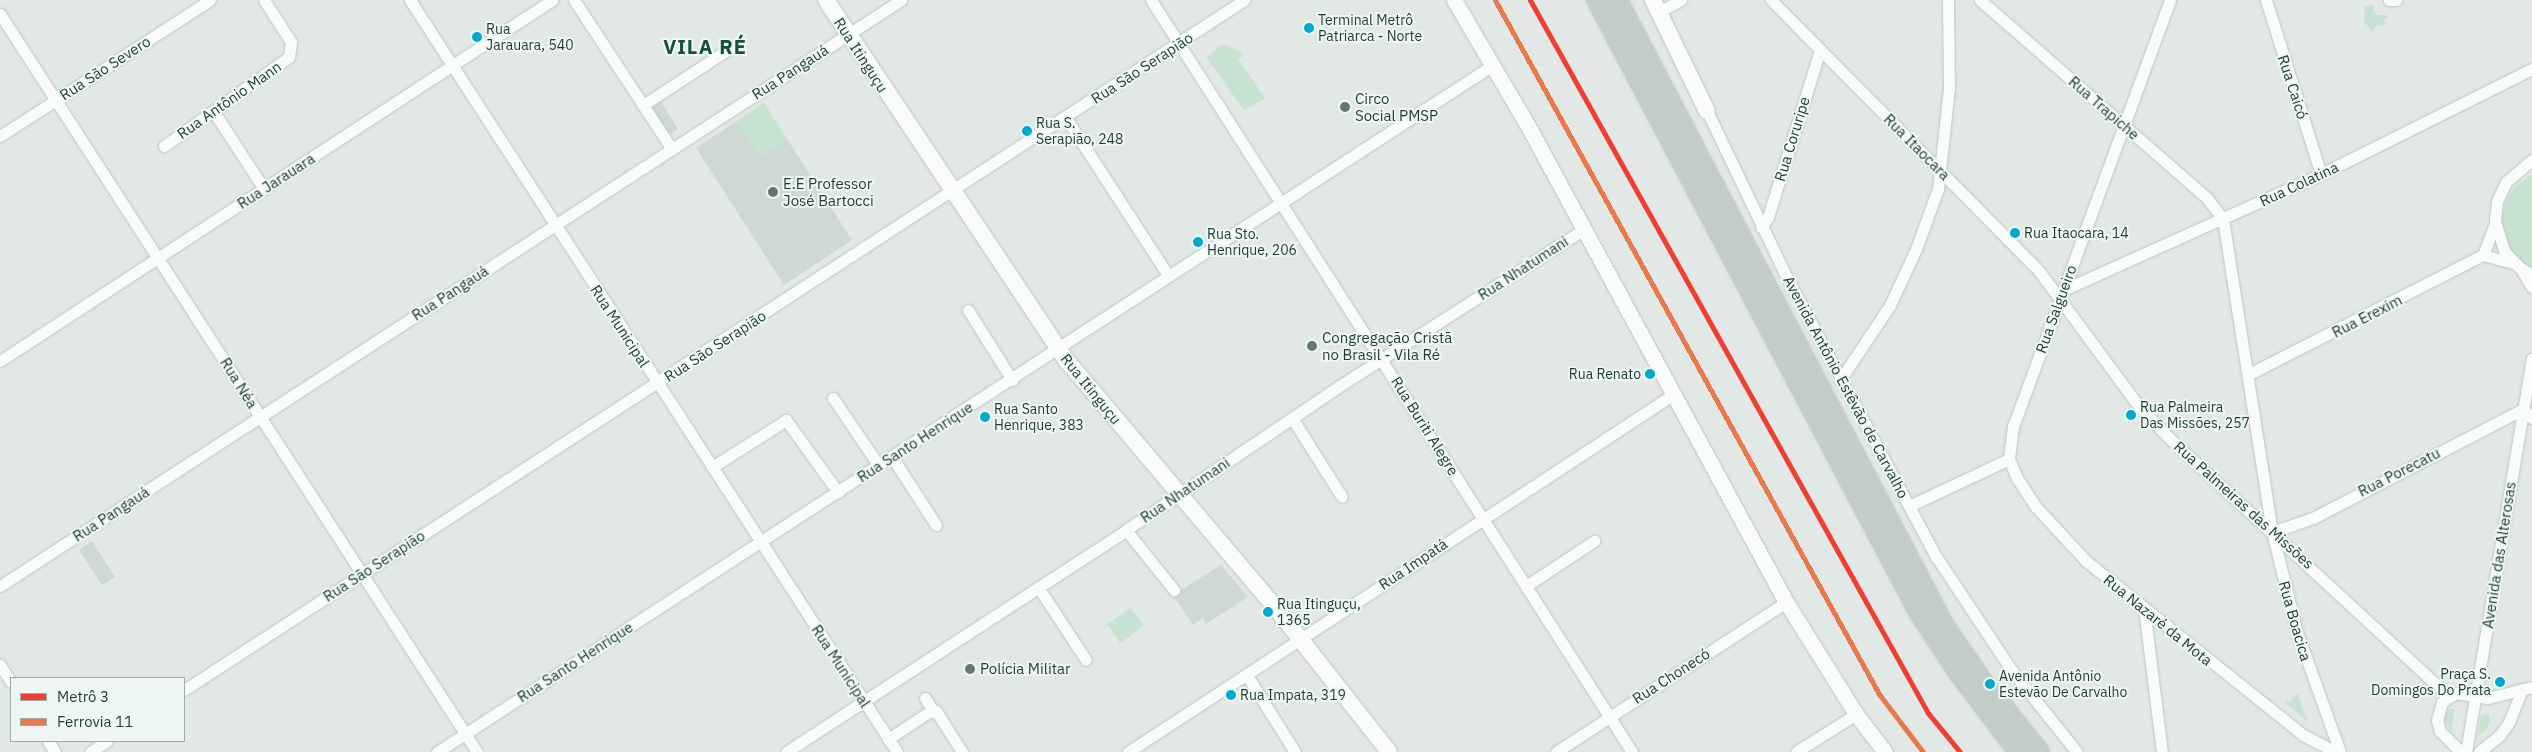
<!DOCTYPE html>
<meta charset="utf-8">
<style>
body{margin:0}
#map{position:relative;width:2532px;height:752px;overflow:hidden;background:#e1e8e5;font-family:"IBM Plex Sans",sans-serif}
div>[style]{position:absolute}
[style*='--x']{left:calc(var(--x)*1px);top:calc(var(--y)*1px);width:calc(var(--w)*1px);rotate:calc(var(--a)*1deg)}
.built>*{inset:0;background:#ced9d5}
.green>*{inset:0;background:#c8e2d1}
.roads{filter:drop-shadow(0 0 1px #bec5c2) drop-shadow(0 0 1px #bec5c2)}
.minor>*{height:11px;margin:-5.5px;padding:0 5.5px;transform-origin:5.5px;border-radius:5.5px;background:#fafcfb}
.tertiary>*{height:15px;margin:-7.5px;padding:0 7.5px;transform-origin:7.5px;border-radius:7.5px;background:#fafcfb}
.secondary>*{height:16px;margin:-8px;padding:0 8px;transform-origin:8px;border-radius:8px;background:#fafcfb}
.trunk>*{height:20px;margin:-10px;padding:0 10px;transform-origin:10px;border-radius:10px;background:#c2ccc9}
.rail-1>*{height:5px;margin:-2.5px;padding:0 2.5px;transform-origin:2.5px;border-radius:2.5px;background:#e8784d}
.metro-1>*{height:5px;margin:-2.5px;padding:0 2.5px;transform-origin:2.5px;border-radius:2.5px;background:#ef3f32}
.dots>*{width:14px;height:14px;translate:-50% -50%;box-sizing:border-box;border:2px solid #eef7f3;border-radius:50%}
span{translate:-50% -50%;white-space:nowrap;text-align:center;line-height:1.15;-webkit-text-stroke:4px #eef7f3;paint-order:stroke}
.bus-label{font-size:14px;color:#1e3b34}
.left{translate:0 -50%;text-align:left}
.right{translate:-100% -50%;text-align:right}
.street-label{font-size:15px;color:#1e3b34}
.poi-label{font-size:15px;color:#1e3b34}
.district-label{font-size:20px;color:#194e43;font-weight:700;letter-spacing:1px}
.legend{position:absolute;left:10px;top:677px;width:175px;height:65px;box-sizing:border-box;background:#eef7f3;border:1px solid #9baca7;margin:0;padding:6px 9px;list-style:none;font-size:15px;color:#1e3b34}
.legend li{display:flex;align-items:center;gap:10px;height:25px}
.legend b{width:25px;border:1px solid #9baca7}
</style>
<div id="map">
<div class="built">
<div style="clip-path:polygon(661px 102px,678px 129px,669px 135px,651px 108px)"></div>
<div style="clip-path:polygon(764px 103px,852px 240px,784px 285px,696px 148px)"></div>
<div style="clip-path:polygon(92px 541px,115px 577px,102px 585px,79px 550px)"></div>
<div style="clip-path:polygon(1221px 565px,1248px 597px,1206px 624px,1203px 618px,1193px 625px,1173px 595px)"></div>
</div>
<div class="green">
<div style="clip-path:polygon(2372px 4px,2376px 15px,2386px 15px,2388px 18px,2384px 19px,2385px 25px,2375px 27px,2373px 32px,2364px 22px,2365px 7px)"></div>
<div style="clip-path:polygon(1224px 44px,1244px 54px,1238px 59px,1265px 98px,1244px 110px,1206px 57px)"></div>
<div style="clip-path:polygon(764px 103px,787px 140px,760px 157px,737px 121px)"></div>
<div style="clip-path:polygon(2532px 175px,2532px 270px,2519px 261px,2508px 248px,2502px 232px,2502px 215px,2507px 199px,2517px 185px)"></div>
<div style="clip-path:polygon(1131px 608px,1144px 626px,1120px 643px,1107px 624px)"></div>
<div style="clip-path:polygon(2298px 693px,2298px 695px,2307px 721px,2284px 702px,2291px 700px)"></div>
<div style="clip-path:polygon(2451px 708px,2455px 710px,2451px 731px,2444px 718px,2445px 711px)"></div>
<div style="clip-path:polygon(2488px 713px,2490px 721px,2487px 729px,2478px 736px,2481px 715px)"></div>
</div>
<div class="roads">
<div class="minor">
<div style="--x:410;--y:0;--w:896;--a:57.07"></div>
<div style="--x:574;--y:0;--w:178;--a:56.7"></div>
<div style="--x:1151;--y:0;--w:893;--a:57.4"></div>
<div style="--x:1771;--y:0;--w:381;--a:45.3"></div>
<div style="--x:2039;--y:271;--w:165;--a:53.6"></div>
<div style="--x:2137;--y:404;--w:45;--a:46.8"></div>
<div style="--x:2168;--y:437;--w:382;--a:42.7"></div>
<div style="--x:1980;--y:0;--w:301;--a:41.1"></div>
<div style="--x:2207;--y:198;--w:26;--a:53"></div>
<div style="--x:2223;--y:219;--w:317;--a:81.1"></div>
<div style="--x:2272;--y:532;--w:103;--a:76"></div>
<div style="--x:2297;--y:632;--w:127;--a:70.3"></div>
<div style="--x:2170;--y:0;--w:454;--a:110.2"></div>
<div style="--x:2013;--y:426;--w:33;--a:97"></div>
<div style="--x:2009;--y:459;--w:21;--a:67"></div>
<div style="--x:2017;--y:478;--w:35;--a:57"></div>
<div style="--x:2036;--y:507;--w:74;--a:47.2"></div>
<div style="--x:2086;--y:561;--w:278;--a:38.7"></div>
<div style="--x:2303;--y:735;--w:37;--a:27"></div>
<div style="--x:2266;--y:0;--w:182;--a:72.5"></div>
<div style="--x:2389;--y:0;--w:7;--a:0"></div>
<div style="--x:1659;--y:12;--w:25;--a:-29"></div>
<div style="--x:0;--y:14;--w:879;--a:57.12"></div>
<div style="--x:643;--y:105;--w:104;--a:-33.2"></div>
<div style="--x:1707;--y:111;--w:178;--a:64.4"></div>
<div style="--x:1784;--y:272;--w:324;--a:61.9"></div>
<div style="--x:1937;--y:558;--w:136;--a:56.4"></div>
<div style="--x:2012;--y:671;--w:104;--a:51.3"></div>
<div style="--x:214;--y:112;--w:92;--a:57"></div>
<div style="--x:1066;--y:118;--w:187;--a:57"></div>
<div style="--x:0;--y:136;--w:250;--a:-32.9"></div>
<div style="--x:164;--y:146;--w:153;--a:-35.5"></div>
<div style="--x:289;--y:57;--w:15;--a:-82"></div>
<div style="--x:291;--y:42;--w:50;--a:-122.7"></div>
<div style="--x:2532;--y:160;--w:34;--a:140"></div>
<div style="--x:2506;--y:182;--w:21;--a:115"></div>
<div style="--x:2497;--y:201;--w:20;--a:96"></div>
<div style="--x:2495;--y:221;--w:31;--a:73"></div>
<div style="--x:2504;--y:251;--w:21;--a:47"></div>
<div style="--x:2518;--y:266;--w:17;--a:33"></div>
<div style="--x:1761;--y:227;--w:12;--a:-55"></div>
<div style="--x:1768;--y:217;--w:175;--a:-72.7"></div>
<div style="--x:2483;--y:255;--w:33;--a:-69"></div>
<div style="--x:2521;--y:269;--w:21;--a:59"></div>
<div style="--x:2063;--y:290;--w:283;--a:-24.2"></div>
<div style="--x:2321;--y:174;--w:236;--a:-26.5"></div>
<div style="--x:968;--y:310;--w:83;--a:57.8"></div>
<div style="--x:0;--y:361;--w:660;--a:-33.18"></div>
<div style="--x:2249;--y:374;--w:263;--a:-27"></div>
<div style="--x:2483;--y:255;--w:34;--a:15"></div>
<div style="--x:1840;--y:380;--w:90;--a:-56.3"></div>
<div style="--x:1890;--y:305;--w:62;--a:-65.1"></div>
<div style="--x:1916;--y:249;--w:64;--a:-69.9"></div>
<div style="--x:1938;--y:189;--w:103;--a:-83.8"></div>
<div style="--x:1949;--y:87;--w:87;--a:-90.7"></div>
<div style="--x:833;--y:398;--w:82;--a:55.9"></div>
<div style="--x:1292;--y:418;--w:93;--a:57.7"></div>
<div style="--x:892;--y:457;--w:81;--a:57.1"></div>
<div style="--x:712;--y:467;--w:88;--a:-32.4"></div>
<div style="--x:786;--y:420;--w:89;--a:54.2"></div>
<div style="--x:1909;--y:506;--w:110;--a:-25.2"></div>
<div style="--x:1126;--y:530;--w:77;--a:51.3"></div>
<div style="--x:2272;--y:532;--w:43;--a:-18.9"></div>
<div style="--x:2313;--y:518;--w:237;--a:-27.4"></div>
<div style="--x:2523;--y:409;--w:13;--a:45"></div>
<div style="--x:0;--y:586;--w:1075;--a:-33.04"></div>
<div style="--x:1526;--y:586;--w:82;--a:-33.5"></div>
<div style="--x:1038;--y:587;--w:87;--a:56.7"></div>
<div style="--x:2144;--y:608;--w:145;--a:82.9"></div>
<div style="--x:0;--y:665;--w:20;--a:57"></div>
<div style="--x:1246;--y:674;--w:92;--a:57.9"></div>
<div style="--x:184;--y:690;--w:1265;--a:-33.06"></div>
<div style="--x:925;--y:698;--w:15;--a:58"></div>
<div style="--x:888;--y:739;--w:49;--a:-33.4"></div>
<div style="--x:929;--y:712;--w:7;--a:-8"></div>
<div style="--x:936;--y:711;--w:49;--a:57.6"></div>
<div style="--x:48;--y:741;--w:13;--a:58"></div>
<div style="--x:90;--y:752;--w:20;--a:-33"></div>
<div style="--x:437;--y:752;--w:1260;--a:-33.05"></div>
<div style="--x:786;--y:752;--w:406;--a:-33.1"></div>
<div style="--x:1126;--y:530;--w:256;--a:-34"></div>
<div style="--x:1338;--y:387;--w:292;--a:-32.7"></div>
<div style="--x:1128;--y:752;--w:653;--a:-33.25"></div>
<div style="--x:1556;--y:752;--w:275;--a:-33.1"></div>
<div style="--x:1796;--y:752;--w:71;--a:-32.3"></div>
<div style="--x:2461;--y:752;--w:30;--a:-135"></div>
<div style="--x:2440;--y:731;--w:11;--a:-105"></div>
<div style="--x:2437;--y:720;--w:19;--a:-74"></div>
<div style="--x:2442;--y:702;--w:17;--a:-33"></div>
<div style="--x:2456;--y:693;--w:32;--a:9"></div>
<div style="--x:2488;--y:698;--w:45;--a:-14"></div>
<div style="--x:2466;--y:752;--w:399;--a:-80.5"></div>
<div style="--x:2479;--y:752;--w:26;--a:-39"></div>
<div style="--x:2499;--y:736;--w:17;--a:-54"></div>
<div style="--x:2509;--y:722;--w:35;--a:-68"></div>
</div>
<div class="tertiary">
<div style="--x:1454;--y:0;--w:146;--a:59.6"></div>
<div style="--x:1528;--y:126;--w:541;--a:61.54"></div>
<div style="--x:1786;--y:602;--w:132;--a:58"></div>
<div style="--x:1856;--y:714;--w:48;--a:52.7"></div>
</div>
<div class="secondary">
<div style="--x:826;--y:0;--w:434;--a:56.3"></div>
<div style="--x:1067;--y:361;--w:322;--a:49.8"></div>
<div style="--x:1275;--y:607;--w:184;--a:51.8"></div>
<div style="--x:1653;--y:0;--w:123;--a:64.1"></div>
</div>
<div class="trunk">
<div style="--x:1597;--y:0;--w:692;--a:62.25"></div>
<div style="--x:1919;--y:612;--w:73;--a:56.7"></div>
<div style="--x:1959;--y:673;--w:99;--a:52.8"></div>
<div style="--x:1617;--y:0;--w:706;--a:62.42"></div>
<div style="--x:1944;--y:626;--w:67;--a:55.4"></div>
<div style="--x:1982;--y:681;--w:91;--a:51.2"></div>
</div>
</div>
<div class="rail-1">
<div style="--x:1495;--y:0;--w:793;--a:61.04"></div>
<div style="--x:1879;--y:694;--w:73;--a:52.8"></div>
</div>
<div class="metro-1">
<div style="--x:1530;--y:0;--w:817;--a:60.83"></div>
<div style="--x:1928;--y:713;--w:50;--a:50.6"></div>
</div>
<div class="dots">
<div style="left:1309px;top:28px;background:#00a9ce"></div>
<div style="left:477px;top:37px;background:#00a9ce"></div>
<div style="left:1345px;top:107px;background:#627872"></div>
<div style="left:1027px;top:131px;background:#00a9ce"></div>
<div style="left:773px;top:192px;background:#627872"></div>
<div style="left:2015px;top:233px;background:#00a9ce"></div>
<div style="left:1198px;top:242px;background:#00a9ce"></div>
<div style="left:1312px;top:346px;background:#627872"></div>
<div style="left:1650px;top:374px;background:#00a9ce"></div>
<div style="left:2131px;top:415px;background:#00a9ce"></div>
<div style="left:985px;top:417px;background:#00a9ce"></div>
<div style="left:1268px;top:612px;background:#00a9ce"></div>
<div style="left:970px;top:669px;background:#627872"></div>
<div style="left:2500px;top:682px;background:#00a9ce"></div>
<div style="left:1990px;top:684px;background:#00a9ce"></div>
<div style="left:1231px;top:695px;background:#00a9ce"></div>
</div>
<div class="bus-label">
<span class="left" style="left:1318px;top:28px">Terminal Metrô<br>Patriarca - Norte</span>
<span class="left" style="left:486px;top:37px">Rua<br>Jarauara, 540</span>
<span class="left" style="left:1036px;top:131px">Rua S.<br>Serapião, 248</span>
<span class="left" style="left:2024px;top:233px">Rua Itaocara, 14</span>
<span class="left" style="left:1207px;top:242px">Rua Sto.<br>Henrique, 206</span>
<span class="right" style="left:1641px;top:374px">Rua Renato</span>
<span class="left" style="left:2140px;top:415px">Rua Palmeira<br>Das Missões, 257</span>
<span class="left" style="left:994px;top:417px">Rua Santo<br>Henrique, 383</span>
<span class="left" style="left:1277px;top:612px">Rua Itinguçu,<br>1365</span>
<span class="right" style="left:2491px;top:682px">Praça S.<br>Domingos Do Prata</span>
<span class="left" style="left:1999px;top:684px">Avenida Antônio<br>Estevão De Carvalho</span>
<span class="left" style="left:1240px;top:695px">Rua Impata, 319</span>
</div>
<div class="street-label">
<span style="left:861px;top:55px;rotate:57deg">Rua Itinguçu</span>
<span style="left:105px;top:68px;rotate:-33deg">Rua São Severo</span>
<span style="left:1142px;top:68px;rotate:-33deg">Rua São Serapião</span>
<span style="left:790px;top:72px;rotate:-33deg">Rua Pangauá</span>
<span style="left:2293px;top:87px;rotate:72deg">Rua Caicó</span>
<span style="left:229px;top:100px;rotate:-35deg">Rua Antônio Mann</span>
<span style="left:2104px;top:108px;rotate:41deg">Rua Trapiche</span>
<span style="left:1792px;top:139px;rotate:-73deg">Rua Coruripe</span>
<span style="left:1917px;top:147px;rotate:45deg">Rua Itaocara</span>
<span style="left:276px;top:181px;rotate:-33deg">Rua Jarauara</span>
<span style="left:2299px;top:184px;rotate:-25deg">Rua Colatina</span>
<span style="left:1523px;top:268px;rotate:-33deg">Rua Nhatumani</span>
<span style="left:450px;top:293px;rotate:-33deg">Rua Pangauá</span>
<span style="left:2056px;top:309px;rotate:-70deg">Rua Salgueiro</span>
<span style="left:2367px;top:316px;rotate:-27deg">Rua Erexim</span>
<span style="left:620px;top:326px;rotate:57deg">Rua Municipal</span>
<span style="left:715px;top:346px;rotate:-33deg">Rua São Serapião</span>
<span style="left:239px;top:383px;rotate:58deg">Rua Néa</span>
<span style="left:1846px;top:387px;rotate:62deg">Avenida Antônio Estêvão de Carvalho</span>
<span style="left:1091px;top:389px;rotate:51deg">Rua Itinguçu</span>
<span style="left:1425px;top:426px;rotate:58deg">Rua Buriti Alegre</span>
<span style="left:915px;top:442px;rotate:-33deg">Rua Santo Henrique</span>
<span style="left:2399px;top:472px;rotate:-27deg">Rua Porecatu</span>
<span style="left:1185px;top:490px;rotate:-34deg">Rua Nhatumani</span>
<span style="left:2244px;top:505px;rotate:42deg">Rua Palmeiras das Missões</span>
<span style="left:111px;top:514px;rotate:-33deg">Rua Pangauá</span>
<span style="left:2499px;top:555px;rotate:-81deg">Avenida das Alterosas</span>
<span style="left:1413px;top:564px;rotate:-34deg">Rua Impatá</span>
<span style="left:374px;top:566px;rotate:-33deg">Rua São Serapião</span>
<span style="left:2158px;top:620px;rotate:39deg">Rua Nazaré da Mota</span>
<span style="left:2295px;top:621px;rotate:74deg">Rua Boacica</span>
<span style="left:575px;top:662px;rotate:-33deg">Rua Santo Henrique</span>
<span style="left:841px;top:666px;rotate:57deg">Rua Municipal</span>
<span style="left:1671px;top:676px;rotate:-33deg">Rua Chonecó</span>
</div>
<div class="poi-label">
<span class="left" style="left:1355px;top:107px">Circo<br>Social PMSP</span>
<span class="left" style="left:783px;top:192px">E.E Professor<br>José Bartocci</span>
<span class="left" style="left:1322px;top:346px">Congregação Cristã<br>no Brasil - Vila Ré</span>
<span class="left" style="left:980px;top:669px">Polícia Militar</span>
</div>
<div class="district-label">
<span style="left:705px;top:46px">VILA RÉ</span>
</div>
<ul class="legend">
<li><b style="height:6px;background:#ef3f32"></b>Metrô 3</li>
<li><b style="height:6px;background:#e8784d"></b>Ferrovia 11</li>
</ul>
</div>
